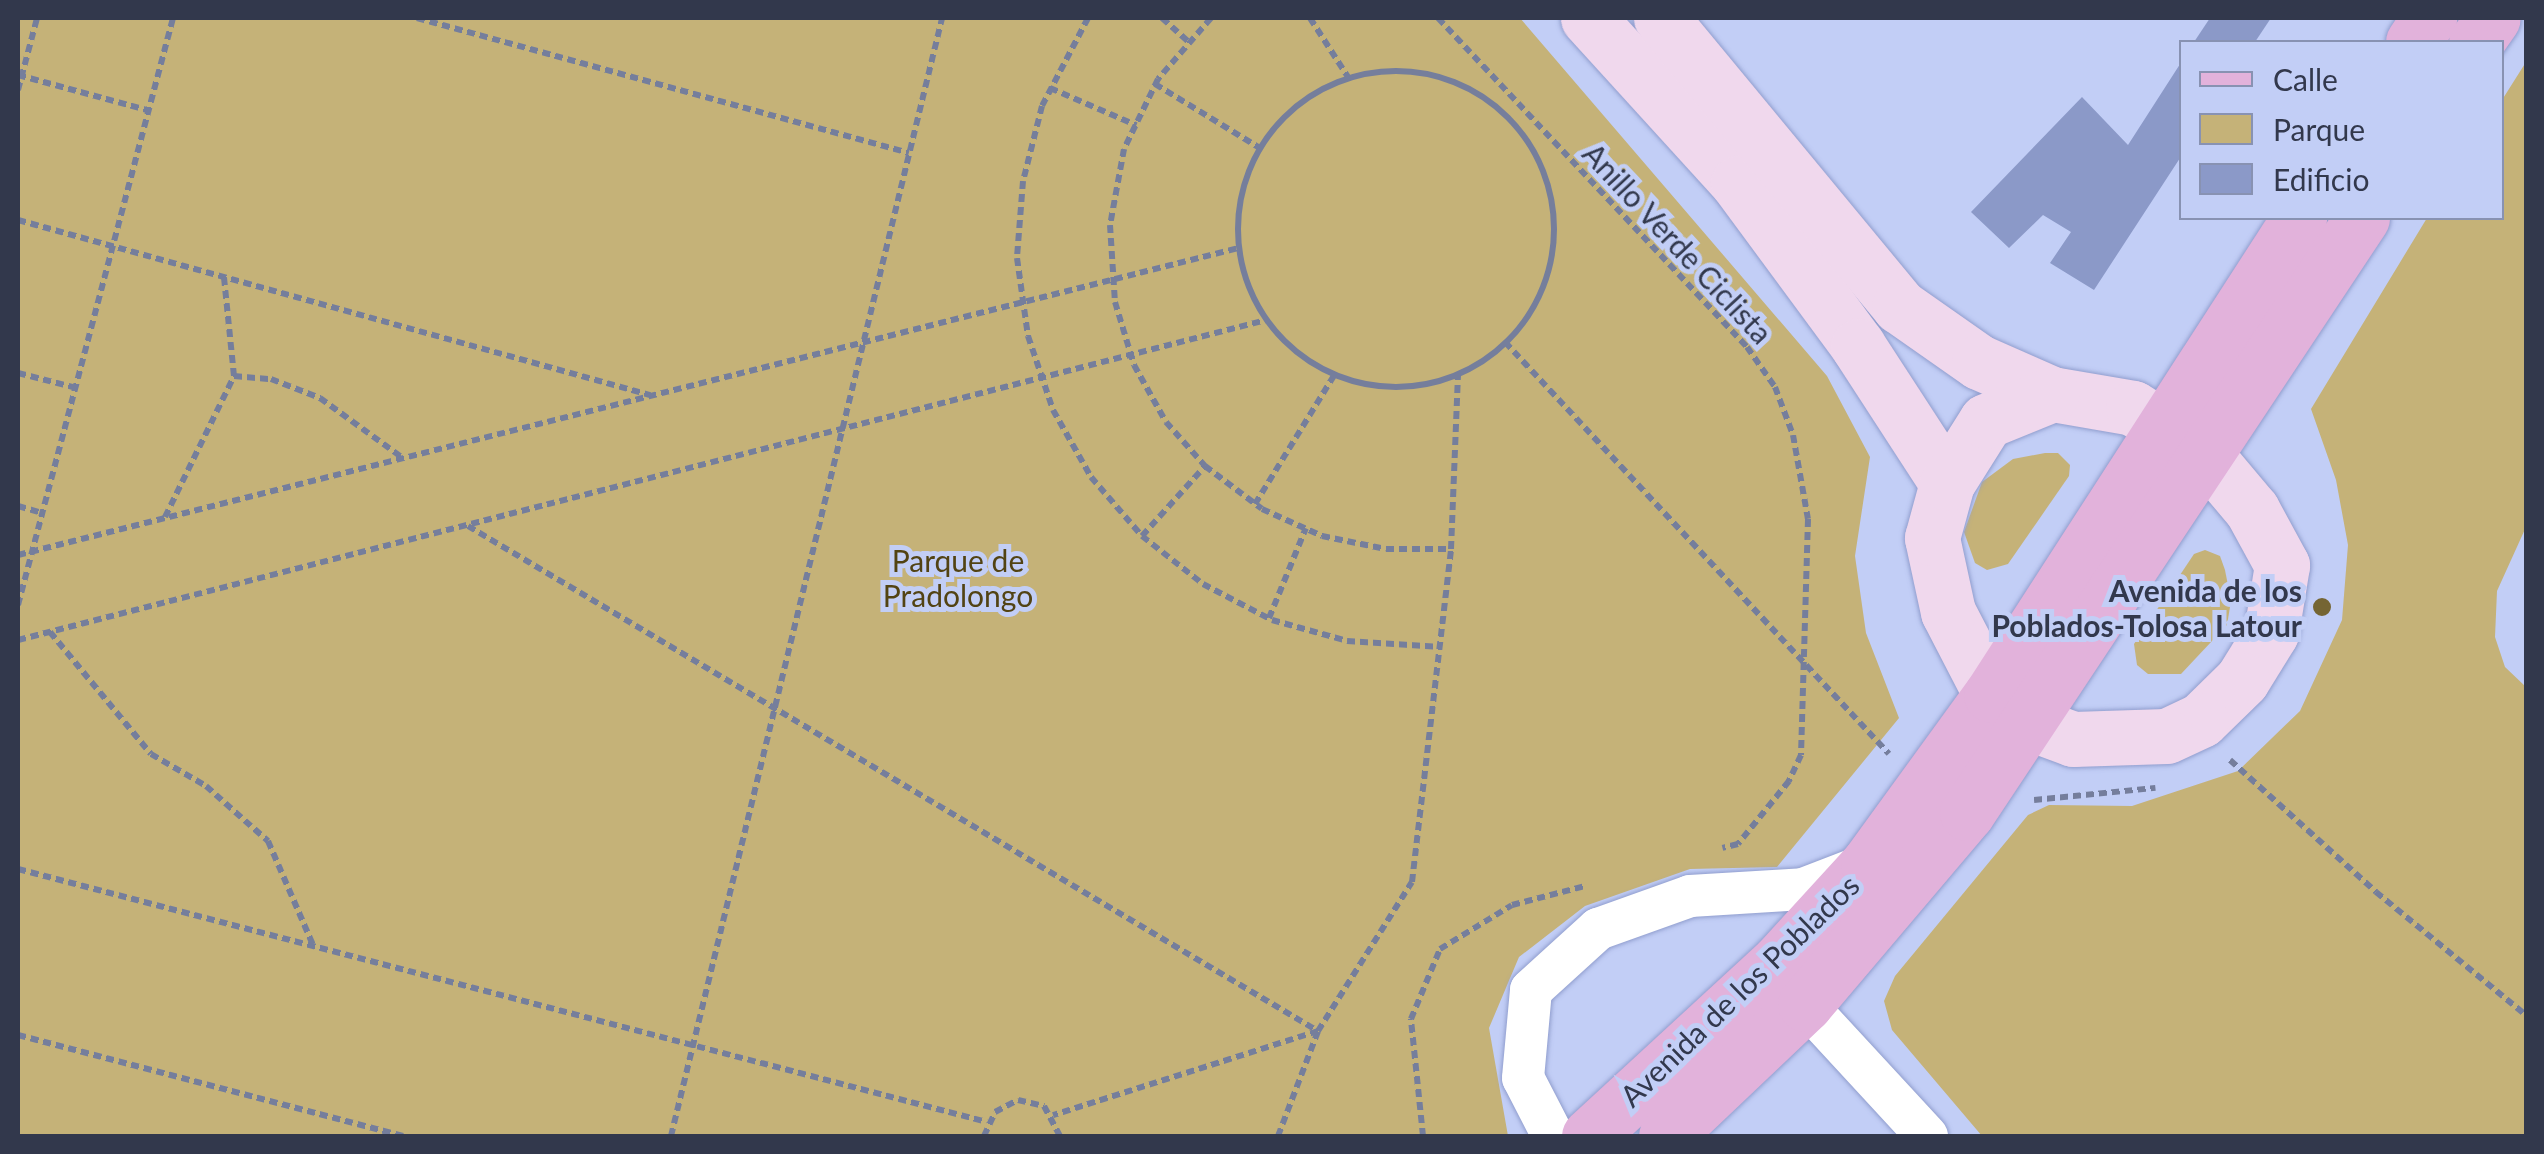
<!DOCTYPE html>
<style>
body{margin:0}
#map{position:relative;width:2544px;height:1154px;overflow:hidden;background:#c2cef6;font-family:Lato,sans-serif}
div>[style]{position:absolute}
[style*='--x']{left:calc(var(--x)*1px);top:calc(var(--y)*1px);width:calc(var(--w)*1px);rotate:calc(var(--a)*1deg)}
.green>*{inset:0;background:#c5b278}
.building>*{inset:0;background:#8b99c8}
.path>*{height:6px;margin-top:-3px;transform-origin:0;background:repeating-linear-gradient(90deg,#757e9c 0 8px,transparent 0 13px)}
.path>.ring{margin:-3px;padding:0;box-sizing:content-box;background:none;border:6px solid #757e9c;border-radius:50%}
.roads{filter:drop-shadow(0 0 2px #919ece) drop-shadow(0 0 2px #919ece)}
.street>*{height:42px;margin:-21px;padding:0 21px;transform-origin:21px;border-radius:21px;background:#fff}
.secondary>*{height:55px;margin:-27.5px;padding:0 27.5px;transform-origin:27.5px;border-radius:27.5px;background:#f0d8ed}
.primary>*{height:55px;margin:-27.5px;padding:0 27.5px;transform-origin:27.5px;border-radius:27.5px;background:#e2b2db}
.dots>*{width:28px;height:28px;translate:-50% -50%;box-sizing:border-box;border:5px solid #c2cef6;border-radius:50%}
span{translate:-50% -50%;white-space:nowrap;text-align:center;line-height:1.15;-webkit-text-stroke:10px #c2cef6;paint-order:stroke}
.street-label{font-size:30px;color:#32384c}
.park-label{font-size:30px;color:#524313}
.poi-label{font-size:30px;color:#32384c;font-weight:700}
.right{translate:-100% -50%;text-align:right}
.frame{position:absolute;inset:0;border:20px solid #32384c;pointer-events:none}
.legend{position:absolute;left:2179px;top:40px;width:325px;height:180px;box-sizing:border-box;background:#c2cef6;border:2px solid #8892b2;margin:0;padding:12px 18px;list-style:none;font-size:30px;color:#32384c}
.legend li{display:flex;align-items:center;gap:20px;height:50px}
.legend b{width:50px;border:2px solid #8892b2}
</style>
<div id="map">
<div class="green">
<div style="clip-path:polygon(18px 18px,1520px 18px,1827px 376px,1870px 457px,1855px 556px,1866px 633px,1899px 718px,1777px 867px,1690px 869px,1585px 906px,1519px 957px,1489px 1028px,1508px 1136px,18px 1136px)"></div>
<div style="clip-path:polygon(2526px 62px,2526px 527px,2497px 591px,2495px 637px,2505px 667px,2526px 687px,2526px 1136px,1982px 1136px,1892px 1030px,1884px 1001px,1895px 976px,2028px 815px,2049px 805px,2132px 806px,2238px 771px,2300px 711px,2342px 620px,2348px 545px,2336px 480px,2311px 409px,2427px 218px,2502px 218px,2502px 100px)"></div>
<div style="clip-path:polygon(2045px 453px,2058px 453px,2070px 465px,2069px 476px,2008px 564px,1987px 570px,1975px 563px,1964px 532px,1982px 482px,2013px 459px)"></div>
<div style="clip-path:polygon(2205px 550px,2220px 556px,2225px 570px,2231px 601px,2227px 625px,2181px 674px,2148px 674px,2137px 665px,2134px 644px,2194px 554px)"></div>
</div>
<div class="building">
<div style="clip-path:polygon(2210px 18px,2271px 18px,2255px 42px,2194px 42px)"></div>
<div style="clip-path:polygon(2182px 61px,2182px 155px,2094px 290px,2050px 263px,2071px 232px,2043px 215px,2009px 248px,1971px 212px,2082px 97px,2128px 145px)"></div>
</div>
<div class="path">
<div style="--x:417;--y:18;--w:510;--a:15.34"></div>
<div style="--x:1088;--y:18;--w:99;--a:117.6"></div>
<div style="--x:1042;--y:106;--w:77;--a:104.2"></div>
<div style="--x:1023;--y:181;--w:77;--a:94.5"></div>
<div style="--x:1017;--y:258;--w:79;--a:82"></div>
<div style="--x:1028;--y:336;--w:78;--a:71.3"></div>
<div style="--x:1053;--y:410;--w:77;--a:60.4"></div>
<div style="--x:1091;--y:477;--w:78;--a:49.2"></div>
<div style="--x:1142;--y:536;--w:78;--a:38.2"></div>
<div style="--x:1203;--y:584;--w:78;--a:27.6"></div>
<div style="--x:1272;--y:620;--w:78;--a:15.6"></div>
<div style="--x:1347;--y:641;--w:94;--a:3.7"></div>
<div style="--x:1162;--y:18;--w:36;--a:42"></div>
<div style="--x:1211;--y:18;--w:81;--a:131"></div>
<div style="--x:1158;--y:79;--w:78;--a:115.9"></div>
<div style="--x:1124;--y:149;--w:77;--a:100.4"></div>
<div style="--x:1110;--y:225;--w:77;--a:86.3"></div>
<div style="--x:1115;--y:302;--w:66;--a:73.2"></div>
<div style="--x:1134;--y:365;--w:65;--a:60.7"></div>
<div style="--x:1166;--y:422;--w:59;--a:48.4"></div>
<div style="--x:1205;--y:466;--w:71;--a:37"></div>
<div style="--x:1262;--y:509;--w:66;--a:24.2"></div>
<div style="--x:1322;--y:536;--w:65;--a:11.5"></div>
<div style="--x:1386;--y:549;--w:65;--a:0"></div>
<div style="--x:1310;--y:18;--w:70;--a:57.2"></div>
<div style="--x:1438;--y:18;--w:451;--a:46.8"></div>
<div style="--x:1747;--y:347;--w:49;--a:55"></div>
<div style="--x:1775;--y:387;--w:51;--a:69.4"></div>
<div style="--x:1793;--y:435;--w:85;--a:79.9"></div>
<div style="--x:1808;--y:519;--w:236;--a:91.7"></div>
<div style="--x:1801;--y:755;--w:29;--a:115"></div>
<div style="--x:1789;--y:781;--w:81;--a:129"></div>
<div style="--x:1738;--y:844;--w:16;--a:166"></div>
<div class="ring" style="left:1238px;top:71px;width:310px;height:310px"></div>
<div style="--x:18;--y:75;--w:134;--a:15.2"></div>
<div style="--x:1155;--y:84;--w:123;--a:31.4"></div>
<div style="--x:1050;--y:88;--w:94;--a:23.3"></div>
<div style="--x:18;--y:90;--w:74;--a:-75.2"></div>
<div style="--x:18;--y:220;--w:656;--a:15.48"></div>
<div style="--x:1505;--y:342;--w:563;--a:47.01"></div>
<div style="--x:18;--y:373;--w:57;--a:14.3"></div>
<div style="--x:234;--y:376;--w:37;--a:5"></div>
<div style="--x:271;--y:379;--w:53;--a:21.2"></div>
<div style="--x:320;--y:398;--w:102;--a:35.9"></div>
<div style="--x:1255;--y:504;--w:153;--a:-58.4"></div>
<div style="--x:18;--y:506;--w:22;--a:16"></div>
<div style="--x:165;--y:517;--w:157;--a:-63.9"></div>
<div style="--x:234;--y:376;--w:100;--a:-95.8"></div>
<div style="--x:468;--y:526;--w:989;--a:30.72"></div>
<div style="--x:1318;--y:1031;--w:278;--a:162.4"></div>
<div style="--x:1142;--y:536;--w:94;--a:-48"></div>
<div style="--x:18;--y:555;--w:1258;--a:-14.12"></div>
<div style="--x:18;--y:605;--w:607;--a:-75.21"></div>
<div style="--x:1269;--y:618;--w:97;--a:-67.7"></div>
<div style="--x:50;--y:632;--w:158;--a:50.4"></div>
<div style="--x:151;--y:754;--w:64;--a:30.2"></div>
<div style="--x:206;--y:786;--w:83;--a:41.6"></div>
<div style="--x:268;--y:841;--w:113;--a:66.6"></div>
<div style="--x:18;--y:640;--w:1288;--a:-14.38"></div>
<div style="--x:2230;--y:760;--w:197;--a:42.1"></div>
<div style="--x:2376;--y:892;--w:194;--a:39.4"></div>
<div style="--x:2034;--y:800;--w:122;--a:-5.7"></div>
<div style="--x:18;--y:869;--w:1001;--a:14.63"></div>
<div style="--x:18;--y:1035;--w:398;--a:14.7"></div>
<div style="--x:671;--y:1136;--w:1150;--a:-76.37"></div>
<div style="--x:984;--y:1136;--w:26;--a:-65"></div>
<div style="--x:995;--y:1112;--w:26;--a:-28"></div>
<div style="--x:1018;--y:1100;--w:27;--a:13"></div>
<div style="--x:1044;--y:1106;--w:34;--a:62"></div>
<div style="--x:1278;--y:1136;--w:112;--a:-69.1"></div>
<div style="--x:1318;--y:1031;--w:176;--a:-57.8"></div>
<div style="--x:1412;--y:882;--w:335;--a:-83.3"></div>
<div style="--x:1451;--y:549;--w:174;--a:-87.7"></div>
<div style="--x:1423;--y:1136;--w:118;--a:-95.9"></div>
<div style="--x:1411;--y:1019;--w:76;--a:-67.5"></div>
<div style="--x:1440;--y:949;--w:84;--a:-31.4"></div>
<div style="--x:1512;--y:905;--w:75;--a:-14.6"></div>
</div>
<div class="roads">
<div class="street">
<div style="--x:1777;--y:996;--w:29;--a:16"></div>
<div style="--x:1805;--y:1004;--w:180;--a:47.3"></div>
<div style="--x:1553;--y:1136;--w:65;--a:-117.3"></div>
<div style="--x:1523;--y:1078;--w:88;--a:-84.8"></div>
<div style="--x:1531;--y:990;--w:91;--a:-42.3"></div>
<div style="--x:1598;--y:929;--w:98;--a:-19.7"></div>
<div style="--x:1690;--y:896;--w:113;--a:-3.5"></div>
<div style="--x:1803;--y:889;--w:64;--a:-21"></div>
</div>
<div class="secondary">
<div style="--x:1588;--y:18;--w:223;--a:47.7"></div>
<div style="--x:1738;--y:183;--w:202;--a:53.6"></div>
<div style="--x:1858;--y:346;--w:163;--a:57"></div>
<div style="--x:1661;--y:18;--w:374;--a:50.4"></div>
<div style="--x:1899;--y:306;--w:98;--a:35"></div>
<div style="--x:1979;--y:362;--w:80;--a:23.7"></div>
<div style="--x:2052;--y:394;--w:82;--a:9.8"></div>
<div style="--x:2133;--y:408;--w:84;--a:32.4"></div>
<div style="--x:2204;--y:453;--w:75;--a:49.9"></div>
<div style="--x:2252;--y:510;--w:63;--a:61.4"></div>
<div style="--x:2282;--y:565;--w:69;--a:99.2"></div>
<div style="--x:2271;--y:633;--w:55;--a:121.7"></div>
<div style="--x:2242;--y:680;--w:57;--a:135.7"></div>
<div style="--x:2201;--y:720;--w:38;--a:155"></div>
<div style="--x:2166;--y:736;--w:93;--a:178.2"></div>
<div style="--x:2073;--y:739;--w:49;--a:-159.7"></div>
<div style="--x:2027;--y:722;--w:45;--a:-143.1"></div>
<div style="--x:1991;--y:695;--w:93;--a:-117.4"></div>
<div style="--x:1948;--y:612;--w:76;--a:-102.2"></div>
<div style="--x:1932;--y:538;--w:57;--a:-74.7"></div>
<div style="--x:1947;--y:483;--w:73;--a:-57.8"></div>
<div style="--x:1986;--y:421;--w:71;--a:-22.2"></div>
</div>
<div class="primary">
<div style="--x:2413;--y:42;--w:29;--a:-56"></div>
<div style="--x:2476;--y:42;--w:29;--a:-55"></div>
<div style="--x:1589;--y:1136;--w:258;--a:-42.6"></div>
<div style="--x:1779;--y:961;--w:132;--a:-47.5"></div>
<div style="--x:1868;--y:864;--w:209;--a:-54"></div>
<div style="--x:1991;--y:695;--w:568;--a:-57.15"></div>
<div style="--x:1666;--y:1136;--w:192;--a:-43.5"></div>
<div style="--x:1805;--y:1004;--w:250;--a:-49.7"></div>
<div style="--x:1967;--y:813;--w:714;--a:-56.42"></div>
</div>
</div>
<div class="dots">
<div style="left:2322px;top:607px;background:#756533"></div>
</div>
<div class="street-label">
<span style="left:1678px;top:243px;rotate:47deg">Anillo Verde Ciclista</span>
<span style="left:1739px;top:990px;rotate:-44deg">Avenida de los Poblados</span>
</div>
<div class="park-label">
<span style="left:958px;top:577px">Parque de<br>Pradolongo</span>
</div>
<div class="poi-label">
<span class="right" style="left:2302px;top:607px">Avenida de los<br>Poblados-Tolosa Latour</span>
</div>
<div class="frame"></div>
<ul class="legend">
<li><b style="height:12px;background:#e2b2db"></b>Calle</li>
<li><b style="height:28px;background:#c5b278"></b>Parque</li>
<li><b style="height:28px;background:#8b99c8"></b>Edificio</li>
</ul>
</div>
